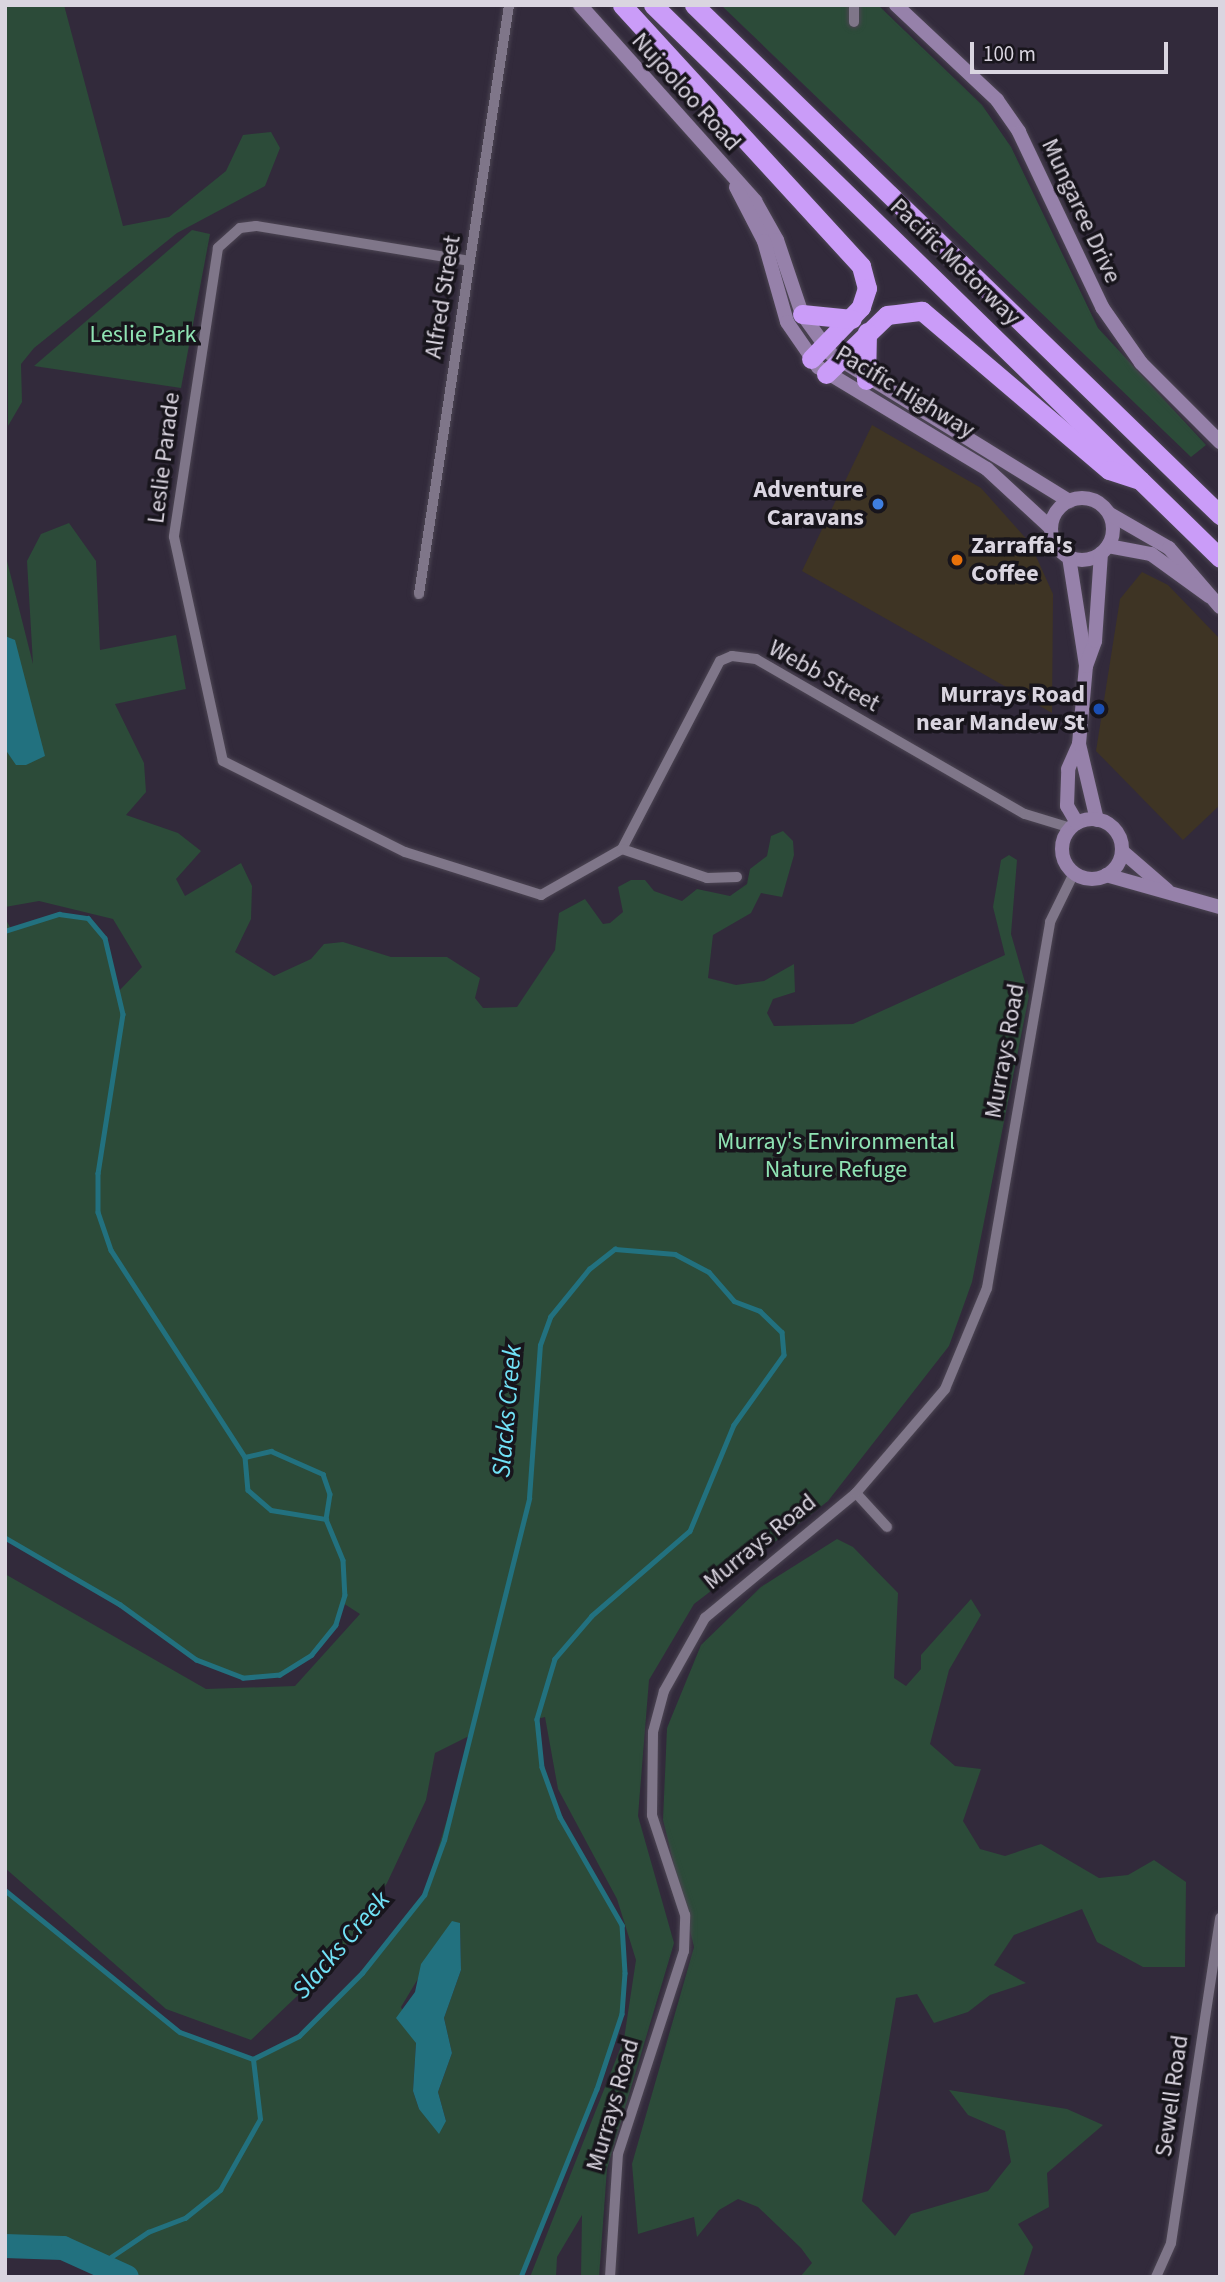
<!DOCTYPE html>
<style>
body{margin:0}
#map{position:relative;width:1225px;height:2282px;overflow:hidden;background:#322a3b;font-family:"Source Sans 3",sans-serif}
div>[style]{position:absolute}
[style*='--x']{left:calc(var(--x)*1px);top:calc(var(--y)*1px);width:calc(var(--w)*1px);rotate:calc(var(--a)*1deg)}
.commercial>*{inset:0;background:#3e3424}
.green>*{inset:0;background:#2c4b39}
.water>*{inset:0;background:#22717f}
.stream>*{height:4.5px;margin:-2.25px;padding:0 2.25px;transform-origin:2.25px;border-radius:2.25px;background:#22717f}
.river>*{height:24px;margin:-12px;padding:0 12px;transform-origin:12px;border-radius:12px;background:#22717f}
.roads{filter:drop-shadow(0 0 2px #4c4553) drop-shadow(0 0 2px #4c4553)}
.street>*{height:10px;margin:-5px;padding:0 5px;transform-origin:5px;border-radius:5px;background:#7f7689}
.secondary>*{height:14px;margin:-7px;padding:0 7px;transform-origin:7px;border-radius:7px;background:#9681aa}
.secondary>.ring{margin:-7px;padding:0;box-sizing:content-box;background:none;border:14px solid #9681aa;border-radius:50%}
.highway>*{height:19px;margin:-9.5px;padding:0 9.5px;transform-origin:9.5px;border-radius:9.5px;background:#ca9cf8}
.dots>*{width:19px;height:19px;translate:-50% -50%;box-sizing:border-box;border:4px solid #18151c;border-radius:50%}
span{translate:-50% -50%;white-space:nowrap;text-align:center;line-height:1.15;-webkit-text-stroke:7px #18151c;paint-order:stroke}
.street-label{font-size:24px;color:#dad5e0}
.park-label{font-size:24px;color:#8fe3b3}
.poi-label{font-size:24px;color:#dad5e0;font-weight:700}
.right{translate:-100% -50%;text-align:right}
.left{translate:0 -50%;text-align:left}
.water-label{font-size:26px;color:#71e2f7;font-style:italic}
.frame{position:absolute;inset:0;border:7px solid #dad5e0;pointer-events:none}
.scale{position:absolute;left:970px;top:42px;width:198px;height:32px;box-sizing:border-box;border:4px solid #dad5e0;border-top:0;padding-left:9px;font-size:21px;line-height:24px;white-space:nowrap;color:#dad5e0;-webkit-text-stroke:5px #18151c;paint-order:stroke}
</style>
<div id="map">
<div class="commercial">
<div style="clip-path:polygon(872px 425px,981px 488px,1030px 543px,1053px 594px,1052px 713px,802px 571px)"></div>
<div style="clip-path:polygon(1142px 572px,1168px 585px,1220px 639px,1220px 805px,1183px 840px,1096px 751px,1120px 599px)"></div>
</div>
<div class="green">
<div style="clip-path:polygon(5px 5px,64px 5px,123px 226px,169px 217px,226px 171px,243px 135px,271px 132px,280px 148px,265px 186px,177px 233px,34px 348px,21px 364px,22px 402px,8px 426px)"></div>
<div style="clip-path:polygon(721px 5px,878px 5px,982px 105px,1011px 147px,1098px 328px,1206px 445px,1191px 457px)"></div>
<div style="clip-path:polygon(192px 230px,210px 234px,181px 388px,34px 366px)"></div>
<div style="clip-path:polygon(evenodd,69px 523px,96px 561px,100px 650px,176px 635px,186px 689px,115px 704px,144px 763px,146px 792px,126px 815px,178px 833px,201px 851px,176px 879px,185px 896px,241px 863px,252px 886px,251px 919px,235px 952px,274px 976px,311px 959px,324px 944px,343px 942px,391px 957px,447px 957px,480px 978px,475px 998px,483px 1008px,517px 1007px,555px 950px,559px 913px,585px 899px,603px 924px,610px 923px,623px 912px,618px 887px,631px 880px,645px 880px,654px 891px,682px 901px,697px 889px,730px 896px,747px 884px,750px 869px,767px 856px,771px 836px,783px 831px,793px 841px,794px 855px,782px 897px,761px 893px,751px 913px,713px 935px,708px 978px,736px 985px,764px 981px,794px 964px,795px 992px,773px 999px,767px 1013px,774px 1026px,853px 1024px,1005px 955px,993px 907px,1001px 860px,1009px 855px,1017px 860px,1011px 934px,1029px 996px,972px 1282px,949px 1346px,828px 1501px,694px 1604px,649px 1680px,638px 1816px,674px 1943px,607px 2169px,599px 2277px,581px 2277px,582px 2215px,557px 2257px,556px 2277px,530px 2277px,624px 2039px,636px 1960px,617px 1899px,558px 1789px,545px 1717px,537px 1719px,542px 1767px,560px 1817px,622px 1925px,625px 1973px,622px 2014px,597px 2089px,521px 2277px,127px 2277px,63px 2248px,5px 2246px,5px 1890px,180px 2032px,254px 2059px,299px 2036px,362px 1973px,424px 1895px,473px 1734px,435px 1753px,426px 1800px,387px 1883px,338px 1957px,251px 2040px,166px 2009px,5px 1868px,5px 1574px,206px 1689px,295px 1686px,360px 1614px,343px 1603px,336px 1625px,312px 1655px,280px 1675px,243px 1678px,196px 1660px,120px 1605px,5px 1538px,5px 918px,11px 929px,59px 914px,88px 918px,105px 938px,118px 992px,142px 967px,113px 919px,39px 901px,5px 907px,5px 553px,33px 664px,27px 561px,41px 534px,69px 523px,452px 1922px,460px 1924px,461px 1970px,444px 2018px,452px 2053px,438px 2092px,446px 2121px,419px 2109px,413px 2091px,416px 2043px,401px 2007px,452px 1922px)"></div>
<div style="clip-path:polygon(837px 1539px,853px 1547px,898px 1593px,894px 1678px,906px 1686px,921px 1669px,921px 1655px,971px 1599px,981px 1615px,949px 1670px,930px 1744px,955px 1766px,981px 1769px,963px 1821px,980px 1849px,1005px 1856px,1041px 1844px,1099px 1878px,1128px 1875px,1154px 1860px,1186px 1882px,1185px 1967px,1143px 1967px,1097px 1942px,1082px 1909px,1014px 1935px,994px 1965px,1026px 1983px,990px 1995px,968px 2012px,934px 2023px,917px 1994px,896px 1998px,862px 2201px,895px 2236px,911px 2214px,988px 2191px,1011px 2162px,1005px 2131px,968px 2115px,949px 2090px,1067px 2109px,1103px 2125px,1047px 2173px,1049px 2207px,1018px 2224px,1033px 2247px,1023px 2277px,800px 2277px,812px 2263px,801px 2248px,758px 2207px,738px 2199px,719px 2210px,697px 2237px,694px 2217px,638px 2234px,632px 2164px,694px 1947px,663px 1820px,667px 1728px,701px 1645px,761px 1587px)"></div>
</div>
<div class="water">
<div style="clip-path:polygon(5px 636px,15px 640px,45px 756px,26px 765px,16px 765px,5px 749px)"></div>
<div style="clip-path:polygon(452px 1921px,460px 1923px,461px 1970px,444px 2018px,452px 2053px,438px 2092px,446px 2121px,439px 2134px,419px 2109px,413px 2091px,416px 2043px,396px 2018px,415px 1992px,421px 1964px)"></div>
</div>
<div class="stream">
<div style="--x:5;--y:931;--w:57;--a:-17.5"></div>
<div style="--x:59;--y:914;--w:29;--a:8"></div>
<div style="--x:88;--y:918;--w:26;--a:50"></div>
<div style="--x:105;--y:938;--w:78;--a:76.7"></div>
<div style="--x:123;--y:1014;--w:161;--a:98.9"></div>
<div style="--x:98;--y:1173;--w:39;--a:90"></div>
<div style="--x:98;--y:1212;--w:40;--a:71.1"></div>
<div style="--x:111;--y:1250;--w:247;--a:57.1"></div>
<div style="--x:245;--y:1457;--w:33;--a:85"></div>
<div style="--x:248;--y:1490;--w:30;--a:41"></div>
<div style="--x:271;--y:1510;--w:56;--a:9.3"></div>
<div style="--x:326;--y:1519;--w:44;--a:67.5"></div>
<div style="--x:343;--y:1560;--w:35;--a:87"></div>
<div style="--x:345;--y:1595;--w:31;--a:107"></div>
<div style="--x:336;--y:1625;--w:38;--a:129"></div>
<div style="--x:312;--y:1655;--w:38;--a:148"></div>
<div style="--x:280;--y:1675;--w:37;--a:175"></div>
<div style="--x:243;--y:1678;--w:50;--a:-159"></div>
<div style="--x:196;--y:1660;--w:94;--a:-144.1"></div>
<div style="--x:120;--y:1605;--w:133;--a:-149.8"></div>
<div style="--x:245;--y:1457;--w:27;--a:-13"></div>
<div style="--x:271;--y:1451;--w:57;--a:23.9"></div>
<div style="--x:323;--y:1474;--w:21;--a:71"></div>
<div style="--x:330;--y:1494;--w:25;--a:99"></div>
<div style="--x:5;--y:1890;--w:225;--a:39.1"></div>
<div style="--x:180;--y:2032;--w:78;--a:20.3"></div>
<div style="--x:253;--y:2059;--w:51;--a:-26.6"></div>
<div style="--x:299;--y:2036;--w:89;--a:-45"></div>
<div style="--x:362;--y:1973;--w:100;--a:-51.5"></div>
<div style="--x:424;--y:1895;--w:59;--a:-70"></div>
<div style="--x:444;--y:1840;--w:352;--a:-76"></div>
<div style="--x:529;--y:1498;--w:153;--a:-85.9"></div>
<div style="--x:540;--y:1345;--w:30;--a:-70"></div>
<div style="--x:550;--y:1317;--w:62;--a:-50.9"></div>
<div style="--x:589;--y:1269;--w:33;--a:-38"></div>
<div style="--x:615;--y:1249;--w:60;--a:4.8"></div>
<div style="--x:675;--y:1254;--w:38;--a:28"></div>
<div style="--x:709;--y:1272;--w:38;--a:49"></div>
<div style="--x:734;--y:1301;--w:28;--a:21"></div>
<div style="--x:760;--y:1311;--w:30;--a:44"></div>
<div style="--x:782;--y:1332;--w:23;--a:85"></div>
<div style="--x:784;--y:1355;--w:86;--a:125.5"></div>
<div style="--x:734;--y:1425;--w:115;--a:112.5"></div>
<div style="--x:690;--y:1531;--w:130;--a:139.1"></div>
<div style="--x:592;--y:1616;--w:57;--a:130.7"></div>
<div style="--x:555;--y:1659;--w:63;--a:106.7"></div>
<div style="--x:537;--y:1719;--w:48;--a:84.1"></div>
<div style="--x:542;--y:1767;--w:53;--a:70.2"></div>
<div style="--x:560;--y:1817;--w:125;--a:60.1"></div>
<div style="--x:622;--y:1925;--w:48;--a:86.4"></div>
<div style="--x:625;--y:1973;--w:41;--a:94.2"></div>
<div style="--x:622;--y:2014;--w:79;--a:108.4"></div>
<div style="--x:597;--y:2089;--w:203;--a:112"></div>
<div style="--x:105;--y:2261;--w:52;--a:-34"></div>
<div style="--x:148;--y:2232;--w:40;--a:-21"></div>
<div style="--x:185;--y:2218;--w:45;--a:-38.7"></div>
<div style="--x:220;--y:2190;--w:81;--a:-60.6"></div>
<div style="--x:260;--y:2119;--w:60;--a:-96.7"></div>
</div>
<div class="river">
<div style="--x:5;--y:2246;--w:58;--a:2"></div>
<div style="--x:63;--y:2248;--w:70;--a:24.4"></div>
</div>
<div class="roads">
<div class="street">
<div style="--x:854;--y:22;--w:17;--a:-90"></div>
<div style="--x:470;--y:261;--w:217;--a:-170.7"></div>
<div style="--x:256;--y:226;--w:16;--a:173"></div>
<div style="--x:240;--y:228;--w:30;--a:138"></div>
<div style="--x:218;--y:248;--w:292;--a:98.7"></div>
<div style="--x:174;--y:537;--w:229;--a:77.7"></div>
<div style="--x:223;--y:761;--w:203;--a:26.6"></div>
<div style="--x:405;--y:852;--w:143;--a:17.5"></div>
<div style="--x:541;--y:895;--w:93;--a:-29.6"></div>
<div style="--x:622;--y:849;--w:212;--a:-62.5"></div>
<div style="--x:720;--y:661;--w:13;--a:-23"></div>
<div style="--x:732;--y:656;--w:24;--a:7"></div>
<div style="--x:756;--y:659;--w:310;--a:30"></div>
<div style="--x:1025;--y:814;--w:48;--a:16.9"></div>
<div style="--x:419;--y:594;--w:596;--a:-81.31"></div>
<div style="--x:622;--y:849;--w:90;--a:18.8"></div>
<div style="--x:707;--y:878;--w:30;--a:-2"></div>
<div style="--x:856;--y:1493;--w:46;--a:47.6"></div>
<div style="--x:610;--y:2277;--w:123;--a:-86.3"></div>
<div style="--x:618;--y:2154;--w:213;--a:-72"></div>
<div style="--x:684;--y:1951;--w:36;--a:-88"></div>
<div style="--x:685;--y:1915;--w:105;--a:-108.3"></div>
<div style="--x:652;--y:1815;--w:83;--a:-89.3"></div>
<div style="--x:653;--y:1732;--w:42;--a:-75"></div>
<div style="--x:664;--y:1691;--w:84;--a:-60.7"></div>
<div style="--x:705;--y:1618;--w:196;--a:-39.6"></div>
<div style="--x:856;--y:1493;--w:137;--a:-49.4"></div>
<div style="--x:945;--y:1389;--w:109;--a:-67.4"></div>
<div style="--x:987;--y:1288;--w:371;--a:-80.2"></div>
<div style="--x:1050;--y:922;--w:55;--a:-63.9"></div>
<div style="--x:1156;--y:2277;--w:37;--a:-66"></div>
<div style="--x:1171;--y:2243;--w:329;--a:-81.4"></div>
</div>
<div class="secondary">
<div style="--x:580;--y:5;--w:263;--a:48.2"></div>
<div style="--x:755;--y:201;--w:45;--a:60.6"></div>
<div style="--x:777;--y:240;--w:78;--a:71.3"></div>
<div style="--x:802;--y:314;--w:49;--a:54.1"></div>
<div style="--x:831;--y:354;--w:280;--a:31.7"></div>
<div style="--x:896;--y:5;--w:139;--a:43.2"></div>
<div style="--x:997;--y:100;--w:39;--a:55"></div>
<div style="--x:1019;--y:132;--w:194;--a:64.6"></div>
<div style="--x:1102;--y:307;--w:68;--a:55.1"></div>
<div style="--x:1141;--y:363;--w:112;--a:45"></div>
<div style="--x:736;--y:187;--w:61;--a:62.6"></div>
<div style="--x:764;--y:241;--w:84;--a:74.1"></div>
<div style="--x:787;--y:322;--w:55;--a:55.4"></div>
<div style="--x:818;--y:367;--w:197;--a:31.1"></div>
<div style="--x:987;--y:469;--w:87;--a:42.7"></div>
<div class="ring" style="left:1051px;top:498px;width:48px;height:48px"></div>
<div style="--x:1110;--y:514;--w:68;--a:30"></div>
<div style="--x:1169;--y:548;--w:78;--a:49.2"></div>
<div style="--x:1108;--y:546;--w:44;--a:10.5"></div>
<div style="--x:1151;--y:554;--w:72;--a:35.9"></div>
<div style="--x:1069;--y:557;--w:110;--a:81.1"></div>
<div style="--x:1079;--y:744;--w:78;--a:76.7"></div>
<div class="ring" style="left:1062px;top:819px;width:46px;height:46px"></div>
<div style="--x:1077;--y:823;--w:20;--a:-120"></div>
<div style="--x:1067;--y:806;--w:37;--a:-88"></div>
<div style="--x:1068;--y:769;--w:27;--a:-66"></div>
<div style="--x:1079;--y:744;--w:78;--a:-84.9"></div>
<div style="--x:1086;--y:666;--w:27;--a:-70"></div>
<div style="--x:1095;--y:641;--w:88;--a:-86.1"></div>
<div style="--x:1122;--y:851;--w:60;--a:40.9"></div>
<div style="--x:1106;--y:875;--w:118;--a:15.7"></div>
</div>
<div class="highway">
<div style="--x:622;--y:5;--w:354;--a:47.5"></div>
<div style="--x:861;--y:266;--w:23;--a:75"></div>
<div style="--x:867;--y:288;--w:20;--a:108"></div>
<div style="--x:861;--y:307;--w:72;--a:133.9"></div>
<div style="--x:653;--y:5;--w:792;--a:44.28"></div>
<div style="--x:694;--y:5;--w:733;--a:44.12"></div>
<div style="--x:802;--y:314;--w:50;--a:5.7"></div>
<div style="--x:826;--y:374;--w:85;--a:-44"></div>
<div style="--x:887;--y:315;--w:35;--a:-7"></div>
<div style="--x:922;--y:311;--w:245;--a:40.4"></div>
<div style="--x:1109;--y:470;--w:33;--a:18"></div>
<div style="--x:866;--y:380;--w:48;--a:-88.8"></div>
</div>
</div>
<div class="dots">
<div style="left:878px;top:504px;background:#3f7fe0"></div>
<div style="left:957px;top:560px;background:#e8710a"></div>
<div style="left:1099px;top:709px;background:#1a4fb4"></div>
</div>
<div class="street-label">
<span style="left:686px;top:92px;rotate:48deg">Nujooloo Road</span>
<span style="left:1081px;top:211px;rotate:65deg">Mungaree Drive</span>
<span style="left:955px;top:262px;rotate:44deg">Pacific Motorway</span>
<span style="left:443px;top:297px;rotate:-81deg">Alfred Street</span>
<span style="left:905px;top:392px;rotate:31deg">Pacific Highway</span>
<span style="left:164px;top:458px;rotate:-83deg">Leslie Parade</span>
<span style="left:824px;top:676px;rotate:29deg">Webb Street</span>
<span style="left:1005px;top:1051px;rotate:-80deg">Murrays Road</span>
<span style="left:760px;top:1542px;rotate:-39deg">Murrays Road</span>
<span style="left:1172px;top:2096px;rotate:-82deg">Sewell Road</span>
<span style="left:613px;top:2105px;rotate:-74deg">Murrays Road</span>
</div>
<div class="park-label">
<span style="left:143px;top:335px">Leslie Park</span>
<span style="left:836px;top:1156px">Murray's Environmental<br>Nature Refuge</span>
</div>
<div class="poi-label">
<span class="right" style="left:864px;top:504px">Adventure<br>Caravans</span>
<span class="left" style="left:971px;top:560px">Zarraffa's<br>Coffee</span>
<span class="right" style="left:1085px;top:709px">Murrays Road<br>near Mandew St</span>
</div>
<div class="water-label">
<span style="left:507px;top:1411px;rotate:-85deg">Slacks Creek</span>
<span style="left:341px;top:1945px;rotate:-49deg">Slacks Creek</span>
</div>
<div class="frame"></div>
<div class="scale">100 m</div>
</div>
